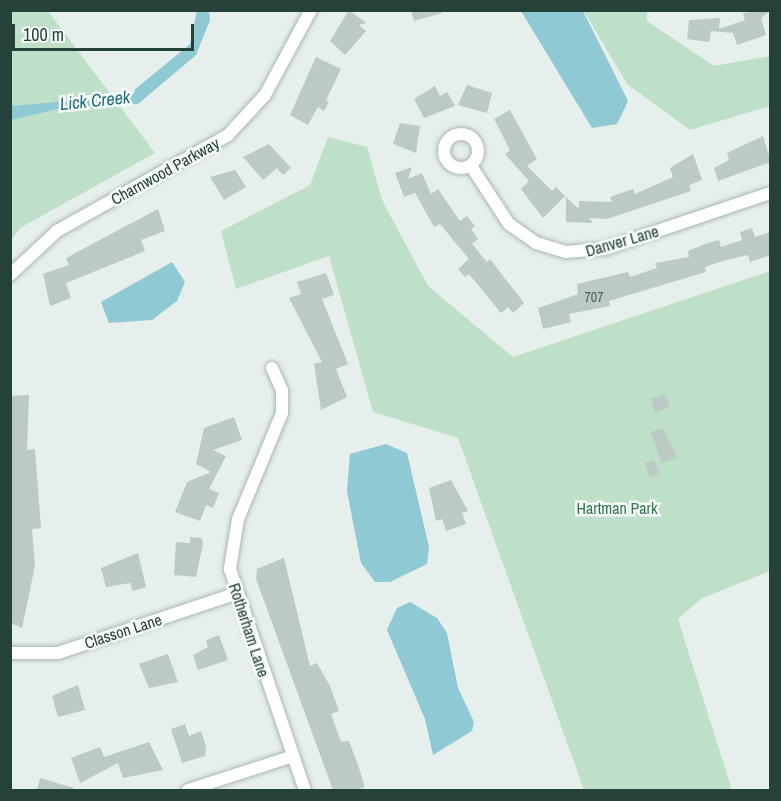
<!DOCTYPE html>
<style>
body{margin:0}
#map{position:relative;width:781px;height:801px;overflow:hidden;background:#e6efeb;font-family:"Archivo Narrow",sans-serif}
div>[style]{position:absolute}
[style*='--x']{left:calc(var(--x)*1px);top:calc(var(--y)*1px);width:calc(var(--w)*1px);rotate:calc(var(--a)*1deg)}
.green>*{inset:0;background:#bfe0c8}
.water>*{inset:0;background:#8ec9d4}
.building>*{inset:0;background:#bbcac4}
.roads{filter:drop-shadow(0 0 2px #a8b8b2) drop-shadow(0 0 2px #a8b8b2)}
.street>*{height:12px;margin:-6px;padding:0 6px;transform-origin:6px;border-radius:6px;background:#fff}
.street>.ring{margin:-6px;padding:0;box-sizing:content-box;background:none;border:12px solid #fff;border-radius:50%}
span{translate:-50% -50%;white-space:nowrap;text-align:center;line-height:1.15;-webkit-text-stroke:5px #f7fbf9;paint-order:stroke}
.number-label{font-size:14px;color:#4a645c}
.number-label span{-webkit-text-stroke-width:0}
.street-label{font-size:16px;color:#24423a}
.park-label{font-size:16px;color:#2d7a4b}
.water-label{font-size:18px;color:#1c6f80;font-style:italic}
.frame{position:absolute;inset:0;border:12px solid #24423a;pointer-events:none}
.scale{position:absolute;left:12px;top:24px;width:182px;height:27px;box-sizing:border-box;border:3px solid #24423a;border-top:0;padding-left:8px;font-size:18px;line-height:21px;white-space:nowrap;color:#24423a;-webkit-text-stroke:4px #f7fbf9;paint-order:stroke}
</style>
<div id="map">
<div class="green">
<div style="clip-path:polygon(11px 11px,48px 11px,155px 153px,20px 228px,11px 241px)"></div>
<div style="clip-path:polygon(584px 11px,647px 11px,647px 21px,714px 66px,770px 56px,770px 106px,690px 130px,627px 84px)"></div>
<div style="clip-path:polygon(328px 137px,367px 147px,382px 200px,428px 286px,513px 357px,770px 271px,770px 571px,702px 598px,678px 619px,732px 790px,584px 790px,458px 438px,373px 412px,329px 256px,236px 289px,221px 231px,310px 185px)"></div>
</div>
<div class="water">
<div style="clip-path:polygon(197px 11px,209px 11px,210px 20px,196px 55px,138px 104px,66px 107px,11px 120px,11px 106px,127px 96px,190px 44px)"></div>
<div style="clip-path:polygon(521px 11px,583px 11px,628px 101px,617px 124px,592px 128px)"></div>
<div style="clip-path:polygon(172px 262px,185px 282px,177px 301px,152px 320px,109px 323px,101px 302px)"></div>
<div style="clip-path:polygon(386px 444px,407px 453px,429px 547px,427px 564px,390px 582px,375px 582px,361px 563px,347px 491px,350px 454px)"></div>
<div style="clip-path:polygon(410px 602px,437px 618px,447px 633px,458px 688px,474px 722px,472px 731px,433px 755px,425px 719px,387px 630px,397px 608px)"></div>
</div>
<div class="building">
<div style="clip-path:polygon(349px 10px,366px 23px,359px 25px,366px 31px,345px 55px,330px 41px)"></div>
<div style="clip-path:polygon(411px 10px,441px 10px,442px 13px,414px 21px)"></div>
<div style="clip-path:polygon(771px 10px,761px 18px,766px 35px,737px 45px,733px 33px,711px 31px,709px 42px,687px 39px,689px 20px,720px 18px,719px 29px,745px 20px,743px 13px)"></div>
<div style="clip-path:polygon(316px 57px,341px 69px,326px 100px,329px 102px,324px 111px,318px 107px,308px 125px,290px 115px)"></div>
<div style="clip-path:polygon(467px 85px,492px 93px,487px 113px,458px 105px)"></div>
<div style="clip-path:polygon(435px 86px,440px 96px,447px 92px,455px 106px,424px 118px,414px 99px)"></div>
<div style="clip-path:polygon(510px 110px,537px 159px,527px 166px,552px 191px,556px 187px,565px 196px,543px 218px,521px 189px,529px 181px,505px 154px,510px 150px,494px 119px)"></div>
<div style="clip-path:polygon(400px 123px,420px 126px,416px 153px,393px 144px)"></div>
<div style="clip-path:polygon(763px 136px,771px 162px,718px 181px,714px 168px,729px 160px,727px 153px)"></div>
<div style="clip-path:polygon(269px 144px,291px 168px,283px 175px,277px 168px,263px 180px,243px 157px)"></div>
<div style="clip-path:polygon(693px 154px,702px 180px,689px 185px,691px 191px,607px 219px,589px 218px,593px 223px,566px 222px,566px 197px,579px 209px,579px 201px,612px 202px,610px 197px,633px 189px,635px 194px,673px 177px,670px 168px)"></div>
<div style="clip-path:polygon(412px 167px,408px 179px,422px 173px,431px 194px,438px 189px,460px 221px,467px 216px,475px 226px,471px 229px,478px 239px,472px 244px,487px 262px,490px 259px,524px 303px,513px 313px,508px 307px,501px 313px,469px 274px,465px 277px,458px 269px,469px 259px,440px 224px,434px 227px,415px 193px,404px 197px,395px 173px)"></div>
<div style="clip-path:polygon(235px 170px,246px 187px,224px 200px,210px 177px)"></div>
<div style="clip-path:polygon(158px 209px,165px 231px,141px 240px,145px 251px,66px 283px,71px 298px,50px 306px,43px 274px,69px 265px,66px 258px)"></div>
<div style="clip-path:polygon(752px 228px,755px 237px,771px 232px,771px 255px,750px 262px,748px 255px,726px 260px,705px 267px,706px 272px,609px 301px,610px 306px,569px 314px,571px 322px,543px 329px,538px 308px,578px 294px,577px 284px,628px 272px,630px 277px,657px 268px,655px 263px,689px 257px,688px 251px,708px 243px,719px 240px,721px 247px,742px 240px,740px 232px)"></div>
<div style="clip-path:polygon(326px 273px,334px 295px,322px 299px,348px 364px,336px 369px,347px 397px,321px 410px,314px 364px,322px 362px,289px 298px,301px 294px,297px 282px)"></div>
<div style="clip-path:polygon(665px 394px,670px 407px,655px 413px,651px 398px)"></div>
<div style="clip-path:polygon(29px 395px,27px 450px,35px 449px,41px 528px,32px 529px,35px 566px,22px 628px,10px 623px,10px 396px)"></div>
<div style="clip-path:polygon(234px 417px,242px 440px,213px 450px,226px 456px,209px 489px,219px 493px,213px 508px,206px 505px,200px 521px,175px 512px,187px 482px,211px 472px,196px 464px,204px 428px)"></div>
<div style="clip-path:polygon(663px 428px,677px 458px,661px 463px,651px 432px)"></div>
<div style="clip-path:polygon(654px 460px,660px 474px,650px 478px,645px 463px)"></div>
<div style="clip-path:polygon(451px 480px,468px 511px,462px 513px,466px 524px,446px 531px,442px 519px,436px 521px,429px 488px)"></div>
<div style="clip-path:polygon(190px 537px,202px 538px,203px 544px,196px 577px,174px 575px,176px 542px,190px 543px)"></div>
<div style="clip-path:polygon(138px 553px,146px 587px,133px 591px,130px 583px,106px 587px,101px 568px)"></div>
<div style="clip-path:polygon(284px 558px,310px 666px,317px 663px,331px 688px,339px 711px,331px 714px,341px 742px,349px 741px,357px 762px,365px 787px,356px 790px,333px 790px,256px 579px,257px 569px)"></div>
<div style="clip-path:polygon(219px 635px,228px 660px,198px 670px,193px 655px,208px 647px,206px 640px)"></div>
<div style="clip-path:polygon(168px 654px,178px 682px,149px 688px,139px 664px)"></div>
<div style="clip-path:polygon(78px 685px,85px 710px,58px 717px,52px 696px)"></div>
<div style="clip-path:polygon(185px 724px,189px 736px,201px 731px,206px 746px,205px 756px,182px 763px,171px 729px)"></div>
<div style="clip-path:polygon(149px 742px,163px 770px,123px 778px,118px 763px,80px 783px,71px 758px,100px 747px,104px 757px)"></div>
<div style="clip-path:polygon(40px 778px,74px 788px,73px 790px,37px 790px)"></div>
</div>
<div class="roads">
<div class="street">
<div class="ring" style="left:444px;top:134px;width:22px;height:22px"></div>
<div style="--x:471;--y:166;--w:69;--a:56.8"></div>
<div style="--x:509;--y:224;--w:33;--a:35"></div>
<div style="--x:536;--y:243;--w:31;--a:17"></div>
<div style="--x:566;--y:252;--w:38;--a:-5"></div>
<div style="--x:604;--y:249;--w:175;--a:-18.6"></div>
<div style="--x:10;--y:275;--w:64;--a:-43.1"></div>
<div style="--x:57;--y:231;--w:196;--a:-29.3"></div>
<div style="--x:228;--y:135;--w:54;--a:-47.2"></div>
<div style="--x:265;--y:95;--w:97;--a:-61.6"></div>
<div style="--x:272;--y:368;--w:24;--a:66"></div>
<div style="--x:282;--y:390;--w:23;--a:90"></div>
<div style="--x:282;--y:413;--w:115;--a:112.5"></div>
<div style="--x:238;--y:519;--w:51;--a:99.1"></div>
<div style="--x:230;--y:569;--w:233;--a:71.3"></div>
<div style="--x:10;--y:653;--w:48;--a:0"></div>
<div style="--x:58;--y:653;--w:186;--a:-18.5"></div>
<div style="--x:188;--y:790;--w:110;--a:-17.9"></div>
</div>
</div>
<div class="number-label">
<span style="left:594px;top:297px">707</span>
</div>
<div class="street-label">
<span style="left:165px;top:171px;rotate:-29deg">Charnwood Parkway</span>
<span style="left:622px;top:241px;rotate:-16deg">Danver Lane</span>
<span style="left:249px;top:630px;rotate:72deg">Rotherham Lane</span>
<span style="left:123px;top:631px;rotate:-18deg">Classon Lane</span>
</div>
<div class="park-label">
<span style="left:617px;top:508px">Hartman Park</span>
</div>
<div class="water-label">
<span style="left:95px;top:101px;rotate:-6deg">Lick Creek</span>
</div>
<div class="frame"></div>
<div class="scale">100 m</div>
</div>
